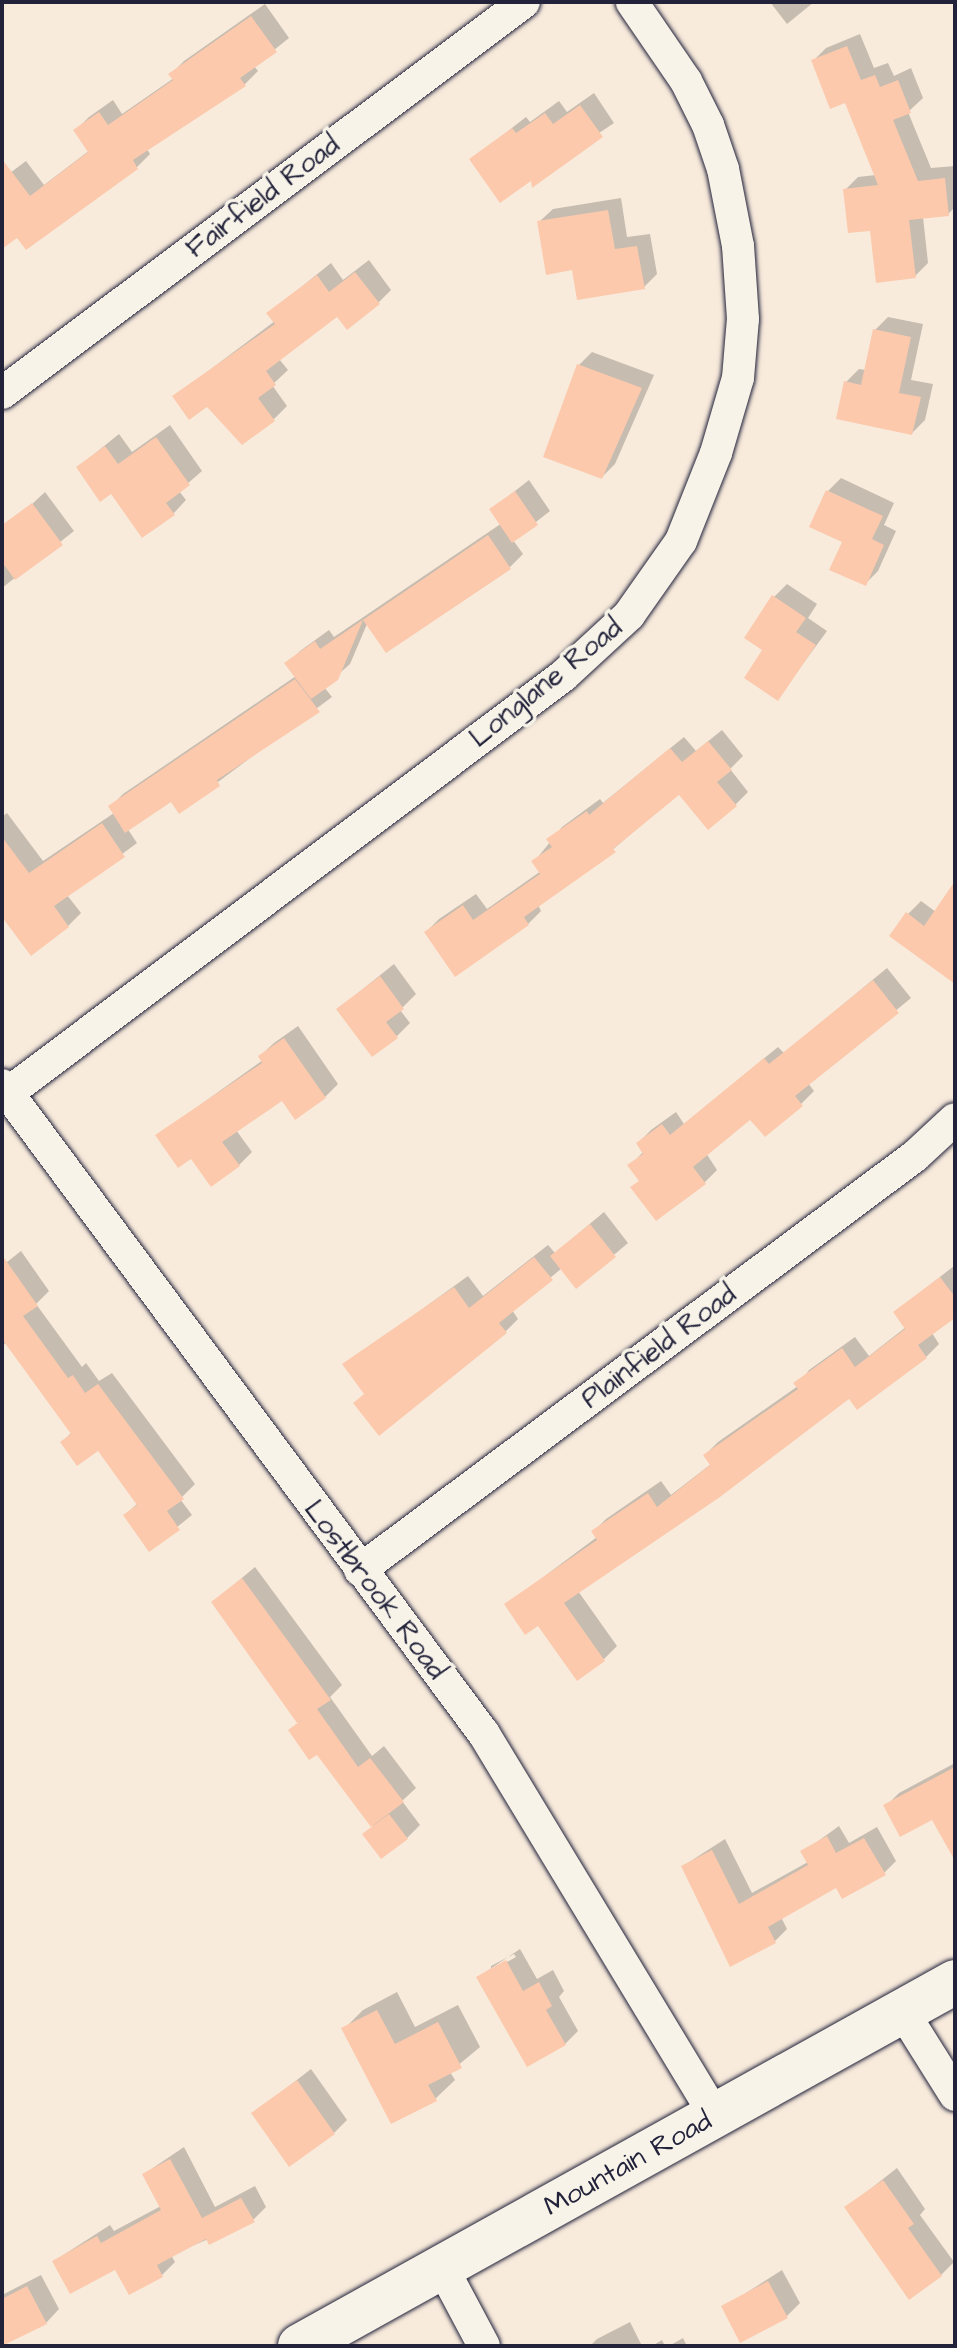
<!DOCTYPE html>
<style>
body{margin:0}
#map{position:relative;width:957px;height:2348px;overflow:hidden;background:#f8ebdc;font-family:"Architects Daughter",sans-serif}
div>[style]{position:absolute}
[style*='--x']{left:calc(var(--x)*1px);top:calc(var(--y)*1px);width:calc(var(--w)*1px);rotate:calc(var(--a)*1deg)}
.shadow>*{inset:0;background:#0003}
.building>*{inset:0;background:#fcc9ad}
.roads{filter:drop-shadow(0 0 2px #22223b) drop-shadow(0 0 2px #22223b)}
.street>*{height:32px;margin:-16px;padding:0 16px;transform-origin:16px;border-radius:16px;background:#f7f3e8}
.secondary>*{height:44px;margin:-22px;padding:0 22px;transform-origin:22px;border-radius:22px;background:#f7f3e8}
span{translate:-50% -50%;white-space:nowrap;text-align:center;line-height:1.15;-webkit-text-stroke:7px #f7f3e8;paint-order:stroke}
.street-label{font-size:28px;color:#22223b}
.frame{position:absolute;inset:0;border:4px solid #22223b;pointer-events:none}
</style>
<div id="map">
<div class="shadow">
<div style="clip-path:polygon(770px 2px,814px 2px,787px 24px)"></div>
<div style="clip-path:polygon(265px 4px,289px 38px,254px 66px,258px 71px,245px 84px,147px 149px,150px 154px,137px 167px,2px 246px,2px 179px,26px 161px,44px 185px,90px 150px,76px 130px,89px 117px,113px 100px,122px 114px,174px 78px,171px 74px,184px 61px)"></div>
<div style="clip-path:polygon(860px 34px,874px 68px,888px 63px,894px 76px,911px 68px,923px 98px,908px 112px,931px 168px,955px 166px,955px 207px,948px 214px,923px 217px,928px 263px,915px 276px,845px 190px,858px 177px,876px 175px,846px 100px,813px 61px,826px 48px)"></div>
<div style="clip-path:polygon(594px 93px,614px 123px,532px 178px,472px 159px,526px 117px,530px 122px,559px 101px,567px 112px)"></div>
<div style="clip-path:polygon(621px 198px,627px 237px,650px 234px,657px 274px,644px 287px,573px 268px,539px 222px,553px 209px)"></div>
<div style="clip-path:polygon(369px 260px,391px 290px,378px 303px,338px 314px,279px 359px,288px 370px,272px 385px,287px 406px,274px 419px,175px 396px,275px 321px,269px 313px,331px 263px,343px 280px)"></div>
<div style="clip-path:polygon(888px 317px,923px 324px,911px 380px,933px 384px,925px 420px,912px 433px,846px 382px,859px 369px,866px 370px,875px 330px)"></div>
<div style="clip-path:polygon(592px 352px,654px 375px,615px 464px,602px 477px,579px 365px)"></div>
<div style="clip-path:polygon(170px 425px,202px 471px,179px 491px,186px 500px,173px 514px,111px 491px,78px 467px,119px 434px,132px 452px)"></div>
<div style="clip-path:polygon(841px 478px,894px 503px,884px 525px,896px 531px,878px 571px,865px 584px,828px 491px)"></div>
<div style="clip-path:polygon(529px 480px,550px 511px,513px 540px,523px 554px,510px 567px,386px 651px,367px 624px,350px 664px,324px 687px,332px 697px,179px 811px,171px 799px,127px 828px,137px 843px,67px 895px,81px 913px,68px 926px,2px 914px,2px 817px,7px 813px,43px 861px,114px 813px,110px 807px,123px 794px,296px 676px,287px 664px,300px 651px,329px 630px,334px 637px,502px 523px,492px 509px)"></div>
<div style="clip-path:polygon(45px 492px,74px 531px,2px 588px,2px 532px)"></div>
<div style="clip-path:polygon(787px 584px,817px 604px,808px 618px,827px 631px,778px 698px,765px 649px,774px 597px)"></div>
<div style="clip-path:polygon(722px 730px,743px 756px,730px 769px,748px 792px,735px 805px,680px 792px,597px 863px,538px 905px,541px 911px,528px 924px,455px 974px,426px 932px,439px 919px,476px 894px,487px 909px,541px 871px,534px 862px,562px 827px,600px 799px,603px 803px,684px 737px,696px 751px)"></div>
<div style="clip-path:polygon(955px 884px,955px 968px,908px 914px,921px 901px,936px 912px)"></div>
<div style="clip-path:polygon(394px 964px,416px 994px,400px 1010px,410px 1023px,397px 1036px,338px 1009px)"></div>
<div style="clip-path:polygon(887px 968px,911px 998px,808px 1083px,814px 1091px,801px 1104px,751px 1117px,706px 1153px,717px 1170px,704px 1183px,640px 1180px,630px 1166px,644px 1151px,638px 1143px,651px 1130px,676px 1112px,684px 1124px,778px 1047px,784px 1053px)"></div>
<div style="clip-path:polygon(298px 1026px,338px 1084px,325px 1097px,282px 1098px,236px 1130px,252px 1152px,239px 1165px,192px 1156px,158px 1135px,263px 1060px,260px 1056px,274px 1043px)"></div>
<div style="clip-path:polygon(604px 1212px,628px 1243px,577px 1286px,562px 1268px,512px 1310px,518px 1319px,505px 1332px,366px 1393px,345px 1365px,468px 1276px,483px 1296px,548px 1245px,555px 1253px)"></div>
<div style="clip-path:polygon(21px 1251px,49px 1291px,36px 1304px,82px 1367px,86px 1363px,99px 1381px,112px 1373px,195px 1484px,180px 1499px,192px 1515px,150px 1549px,125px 1515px,138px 1503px,99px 1448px,62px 1442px,72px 1432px,7px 1342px,2px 1346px,2px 1266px)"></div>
<div style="clip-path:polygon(954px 1266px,955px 1316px,932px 1333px,939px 1344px,926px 1357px,850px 1397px,578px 1591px,617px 1646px,604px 1659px,577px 1679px,538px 1624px,506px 1605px,597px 1537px,593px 1532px,606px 1519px,661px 1481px,671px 1495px,711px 1464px,705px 1455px,718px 1442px,798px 1386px,809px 1370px,855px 1337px,869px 1356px,906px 1327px,895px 1312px)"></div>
<div style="clip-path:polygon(255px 1567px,342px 1685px,330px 1697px,372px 1756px,384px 1746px,416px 1788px,402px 1801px,420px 1825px,407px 1838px,373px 1826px,213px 1602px)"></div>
<div style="clip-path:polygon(955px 1763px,955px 1827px,886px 1806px,899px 1793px)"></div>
<div style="clip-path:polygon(839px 1826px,849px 1843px,877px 1827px,896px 1861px,884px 1873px,836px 1885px,781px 1917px,787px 1929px,775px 1941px,731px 1964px,683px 1866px,725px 1839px,752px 1893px,808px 1862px,803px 1852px)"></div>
<div style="clip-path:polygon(evenodd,520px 1949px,537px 1979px,553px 1970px,564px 1991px,559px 1997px,578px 2031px,565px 2044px,478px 1977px,520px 1949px,514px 1954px,516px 1957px,491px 1971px,491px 1966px,514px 1954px)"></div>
<div style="clip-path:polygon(397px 1992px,415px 2027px,458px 2005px,480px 2047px,450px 2072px,455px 2080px,435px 2099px,344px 2029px,363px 2010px)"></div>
<div style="clip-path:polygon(311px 2069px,347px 2120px,334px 2133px,254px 2113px)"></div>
<div style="clip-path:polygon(184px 2147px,215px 2207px,255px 2186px,266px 2207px,253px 2220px,171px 2255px,175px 2262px,162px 2275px,54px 2261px,110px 2225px,114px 2231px,161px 2206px,144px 2174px)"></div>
<div style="clip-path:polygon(897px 2168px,925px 2209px,920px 2215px,954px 2262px,941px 2275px,846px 2208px)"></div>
<div style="clip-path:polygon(782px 2270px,800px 2303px,787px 2316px,724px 2307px)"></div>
<div style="clip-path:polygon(41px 2275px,59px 2309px,46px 2323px,2px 2345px,2px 2295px)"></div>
<div style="clip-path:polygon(630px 2322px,642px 2346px,590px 2346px,597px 2339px)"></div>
<div style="clip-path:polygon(683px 2338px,687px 2346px,669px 2346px)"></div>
<div style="clip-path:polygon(662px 2340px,665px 2346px,652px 2346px)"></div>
</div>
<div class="building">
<div style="clip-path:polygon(251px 16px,277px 52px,240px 78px,246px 86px,133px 160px,138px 169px,26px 250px,17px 238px,2px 249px,2px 159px,30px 196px,88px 152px,73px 130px,99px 112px,108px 125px,173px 80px,168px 74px)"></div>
<div style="clip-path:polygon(847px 46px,861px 80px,875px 75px,880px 87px,898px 80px,911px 113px,893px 120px,918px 181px,945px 178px,949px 216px,909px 220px,916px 278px,876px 283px,870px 231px,848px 233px,843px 189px,878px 185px,845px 103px,830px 109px,811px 60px)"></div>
<div style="clip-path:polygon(580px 105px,603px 137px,532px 188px,531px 181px,500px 203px,469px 159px,512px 128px,516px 133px,545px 113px,553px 124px)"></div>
<div style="clip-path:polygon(608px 210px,615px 249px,637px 246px,645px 289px,577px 300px,572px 270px,546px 275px,537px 221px)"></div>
<div style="clip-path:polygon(355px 272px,380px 304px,347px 330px,337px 317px,266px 371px,276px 385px,258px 398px,275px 421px,242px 445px,207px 407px,189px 420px,172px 396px,275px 324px,266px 313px,317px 275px,329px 292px)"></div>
<div style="clip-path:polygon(873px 329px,911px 337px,899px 393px,921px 397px,912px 435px,836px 419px,844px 381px,861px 385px)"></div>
<div style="clip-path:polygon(577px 364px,642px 388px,602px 479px,543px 457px)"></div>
<div style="clip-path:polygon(156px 437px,190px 485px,166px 503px,175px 515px,142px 538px,111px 494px,100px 502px,76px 467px,105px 446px,118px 464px)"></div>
<div style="clip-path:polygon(826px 490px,883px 516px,872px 539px,884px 545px,866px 586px,829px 570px,842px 542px,809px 527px)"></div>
<div style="clip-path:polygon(515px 491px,538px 525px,512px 543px,489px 509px)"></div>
<div style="clip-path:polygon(32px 503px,63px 545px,15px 580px,2px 562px,2px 525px)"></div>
<div style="clip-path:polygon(488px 535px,511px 569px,386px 653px,363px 620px,338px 680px,311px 699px,284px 663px,315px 641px,320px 649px)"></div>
<div style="clip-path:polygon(772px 595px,806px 618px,796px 632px,816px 645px,778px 701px,744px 678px,762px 650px,744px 638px)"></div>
<div style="clip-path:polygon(295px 679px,320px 712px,217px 780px,220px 786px,179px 814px,171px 802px,125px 833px,108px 806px)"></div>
<div style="clip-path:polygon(708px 741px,732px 770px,717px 782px,737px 806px,708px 830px,679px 795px,613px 849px,616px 852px,524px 917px,529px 925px,455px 977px,424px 932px,463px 905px,473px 920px,540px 874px,531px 861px,552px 847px,546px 839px,587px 811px,589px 815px,670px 748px,682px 762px)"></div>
<div style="clip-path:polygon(102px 823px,125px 857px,54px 906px,69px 927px,31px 956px,2px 917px,2px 837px,29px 873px)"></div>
<div style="clip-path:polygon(955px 881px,955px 984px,889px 936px,906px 912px,924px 926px)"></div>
<div style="clip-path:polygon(380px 976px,404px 1009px,386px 1022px,398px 1038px,372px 1057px,336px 1009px)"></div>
<div style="clip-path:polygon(873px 980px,899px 1013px,795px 1096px,803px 1106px,765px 1137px,750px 1120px,693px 1167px,706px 1184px,656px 1221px,630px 1187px,639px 1181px,627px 1165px,643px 1154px,636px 1143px,662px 1124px,670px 1135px,764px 1058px,769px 1064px)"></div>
<div style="clip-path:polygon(284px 1038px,326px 1098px,295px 1120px,282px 1101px,222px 1142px,240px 1166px,211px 1187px,191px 1159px,178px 1168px,155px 1135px,262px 1063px,258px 1056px)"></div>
<div style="clip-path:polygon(590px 1224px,616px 1257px,576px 1289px,550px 1256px)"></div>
<div style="clip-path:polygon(2px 1255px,38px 1306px,23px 1316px,68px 1378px,73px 1375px,85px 1393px,98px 1384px,184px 1499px,167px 1511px,180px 1530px,149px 1552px,123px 1515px,137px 1505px,98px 1451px,77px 1466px,60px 1442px,71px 1434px,2px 1339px)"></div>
<div style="clip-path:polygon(534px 1257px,553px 1280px,499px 1323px,507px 1333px,379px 1436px,353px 1403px,364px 1394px,342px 1364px,454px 1287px,469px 1308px)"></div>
<div style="clip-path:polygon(940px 1277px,955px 1297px,955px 1318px,918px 1345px,927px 1358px,857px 1410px,849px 1399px,720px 1497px,564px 1603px,605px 1661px,577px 1681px,538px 1626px,525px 1635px,504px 1604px,597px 1540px,591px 1531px,648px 1493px,657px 1507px,710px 1465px,703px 1455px,798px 1389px,793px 1383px,842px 1348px,855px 1367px,905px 1329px,893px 1312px)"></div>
<div style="clip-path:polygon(242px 1578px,331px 1700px,317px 1709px,358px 1767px,370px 1758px,404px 1802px,371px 1827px,317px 1755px,309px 1760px,288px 1730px,303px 1719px,297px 1723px,211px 1602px)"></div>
<div style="clip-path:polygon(955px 1767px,955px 1861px,932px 1820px,900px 1837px,883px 1805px)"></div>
<div style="clip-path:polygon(389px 1814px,408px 1839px,381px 1859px,362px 1834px)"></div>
<div style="clip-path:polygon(827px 1836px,836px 1853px,864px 1838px,886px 1875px,842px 1899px,836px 1888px,768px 1927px,776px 1943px,730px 1967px,681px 1866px,712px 1850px,739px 1904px,808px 1865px,800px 1851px)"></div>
<div style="clip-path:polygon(506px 1960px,523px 1991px,539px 1982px,552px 2006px,546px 2010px,566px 2045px,527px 2067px,476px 1977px)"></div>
<div style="clip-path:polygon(377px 2010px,395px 2044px,438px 2022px,462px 2068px,428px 2085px,437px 2101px,391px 2124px,341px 2028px)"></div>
<div style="clip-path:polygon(297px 2080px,335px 2134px,289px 2167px,251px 2113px)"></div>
<div style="clip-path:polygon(170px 2159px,202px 2218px,241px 2198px,255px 2222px,209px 2245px,206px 2239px,157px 2265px,163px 2277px,129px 2295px,115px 2270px,70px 2294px,52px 2261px,97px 2236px,101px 2243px,161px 2210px,142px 2174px)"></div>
<div style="clip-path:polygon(883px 2180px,914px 2224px,908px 2228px,942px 2276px,909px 2300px,844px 2207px)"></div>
<div style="clip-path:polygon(768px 2281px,788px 2318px,740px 2343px,721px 2306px)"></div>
<div style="clip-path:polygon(27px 2286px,47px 2324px,2px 2346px,2px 2299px)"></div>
</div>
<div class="roads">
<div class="street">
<div style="--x:2;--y:393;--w:652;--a:-36.83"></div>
<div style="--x:2;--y:1085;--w:808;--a:53.4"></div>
<div style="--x:484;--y:1734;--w:446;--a:58.8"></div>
<div style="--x:8;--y:1093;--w:694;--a:-36.92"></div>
<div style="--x:563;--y:676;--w:90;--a:-42.7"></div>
<div style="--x:629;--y:615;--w:90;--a:-54.9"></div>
<div style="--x:681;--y:541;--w:95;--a:-68.3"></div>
<div style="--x:716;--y:453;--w:78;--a:-73.7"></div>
<div style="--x:738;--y:378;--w:59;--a:-85.2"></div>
<div style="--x:743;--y:319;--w:73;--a:-93.9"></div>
<div style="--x:738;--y:246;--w:78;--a:-101"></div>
<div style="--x:723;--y:169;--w:46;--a:-108.8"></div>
<div style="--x:708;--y:125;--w:49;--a:-116.6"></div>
<div style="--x:686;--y:81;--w:96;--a:-124.4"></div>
<div style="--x:360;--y:1570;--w:692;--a:-36.72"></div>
<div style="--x:915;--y:1156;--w:54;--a:-42.8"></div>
<div style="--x:903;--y:2012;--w:98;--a:57.9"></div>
<div style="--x:442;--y:2267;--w:89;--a:62"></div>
</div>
<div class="secondary">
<div style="--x:300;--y:2346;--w:749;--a:-29.06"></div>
</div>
</div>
<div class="street-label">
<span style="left:263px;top:197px;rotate:-37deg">Fairfield Road</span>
<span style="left:546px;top:683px;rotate:-39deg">Longlane Road</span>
<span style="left:659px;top:1347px;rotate:-37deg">Plainfield Road</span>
<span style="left:375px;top:1590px;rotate:53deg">Lostbrook Road</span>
<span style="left:628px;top:2164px;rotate:-29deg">Mountain Road</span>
</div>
<div class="frame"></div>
</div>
